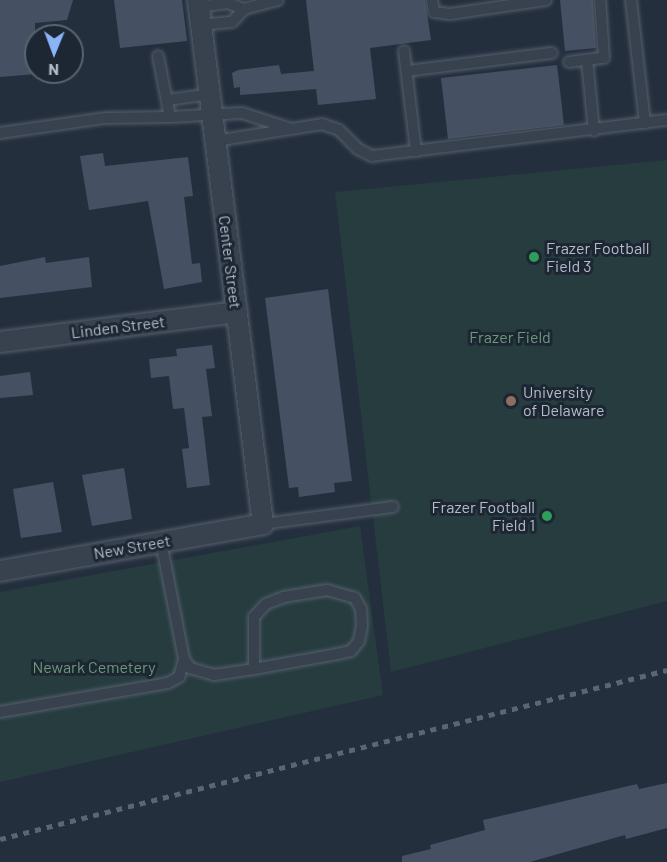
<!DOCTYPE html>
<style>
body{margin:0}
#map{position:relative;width:667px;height:862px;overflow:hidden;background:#242f3e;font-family:Barlow,sans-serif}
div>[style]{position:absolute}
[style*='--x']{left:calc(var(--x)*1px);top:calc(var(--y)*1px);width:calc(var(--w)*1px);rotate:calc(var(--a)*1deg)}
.green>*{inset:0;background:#263c3f}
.building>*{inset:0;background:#455162}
.roads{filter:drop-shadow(0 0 2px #565f6c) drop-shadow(0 0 2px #565f6c)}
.lane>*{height:10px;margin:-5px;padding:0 5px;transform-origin:5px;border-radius:5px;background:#38414e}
.street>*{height:20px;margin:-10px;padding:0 10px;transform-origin:10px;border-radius:10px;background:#38414e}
.rail>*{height:4.5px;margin-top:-2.25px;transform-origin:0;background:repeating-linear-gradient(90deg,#5a6575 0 6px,transparent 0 12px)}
.dots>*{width:16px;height:16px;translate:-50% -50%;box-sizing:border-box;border:3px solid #1d2633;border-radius:50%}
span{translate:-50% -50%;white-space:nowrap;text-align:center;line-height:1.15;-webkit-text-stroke:6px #1d2633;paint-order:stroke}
.poi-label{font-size:16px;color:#b4bcc9}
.left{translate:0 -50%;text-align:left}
.right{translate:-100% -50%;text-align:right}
.street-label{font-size:16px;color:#b4bcc9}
.park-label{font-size:16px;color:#6b9a76}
.north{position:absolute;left:24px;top:24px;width:60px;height:60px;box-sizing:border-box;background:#1d2633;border:2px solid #59626f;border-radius:50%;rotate:181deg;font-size:16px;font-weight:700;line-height:24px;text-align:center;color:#b4bcc9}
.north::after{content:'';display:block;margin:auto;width:21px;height:27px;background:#8ab4f8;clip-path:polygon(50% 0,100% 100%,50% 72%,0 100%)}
</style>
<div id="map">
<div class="green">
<div style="clip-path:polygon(667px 160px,667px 601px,391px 672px,335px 192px)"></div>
<div style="clip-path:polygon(360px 526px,383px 695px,0 782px,0 592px)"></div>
</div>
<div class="building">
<div style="clip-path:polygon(0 0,73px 0,67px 20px,35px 23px,36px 74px,0 77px)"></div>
<div style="clip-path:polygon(114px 0,182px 0,187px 41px,120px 48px)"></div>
<div style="clip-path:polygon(306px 0,425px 0,431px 40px,370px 48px,376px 99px,318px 105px,316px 89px,240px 95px,240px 87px,234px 88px,232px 73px,238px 70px,279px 65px,281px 74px,314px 71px)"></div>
<div style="clip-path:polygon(560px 0,593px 0,596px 48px,565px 51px)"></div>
<div style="clip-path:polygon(557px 65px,564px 125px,448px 139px,441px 78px)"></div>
<div style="clip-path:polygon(103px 153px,105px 166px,188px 157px,193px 196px,184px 197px,192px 264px,200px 263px,202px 282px,164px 289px,148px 201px,89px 210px,80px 156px)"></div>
<div style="clip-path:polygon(45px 257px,46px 263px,89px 257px,92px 287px,0 298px,0 266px)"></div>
<div style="clip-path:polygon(328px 289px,352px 481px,334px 483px,335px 492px,299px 497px,298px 487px,289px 488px,265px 298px)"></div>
<div style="clip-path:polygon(212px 345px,215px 368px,206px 369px,212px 416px,202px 417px,210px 485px,187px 488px,182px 449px,189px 448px,184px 408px,173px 409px,169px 376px,151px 378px,149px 359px,177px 356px,176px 349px)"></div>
<div style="clip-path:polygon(30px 372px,33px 395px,0 398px,0 376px)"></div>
<div style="clip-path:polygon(124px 468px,132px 519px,92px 526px,82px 475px)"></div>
<div style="clip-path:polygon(53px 482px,62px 532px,21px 538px,13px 489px)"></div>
<div style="clip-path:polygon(667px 783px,667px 828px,626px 839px,625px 835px,530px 862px,402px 862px,402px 856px,431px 849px,430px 845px,485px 830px,483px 820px,637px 784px,639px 789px)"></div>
</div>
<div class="roads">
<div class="lane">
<div style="--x:432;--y:0;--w:12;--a:81"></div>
<div style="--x:434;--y:12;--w:16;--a:7"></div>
<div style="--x:450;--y:14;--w:97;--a:-8.3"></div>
<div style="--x:631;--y:0;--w:124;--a:83.5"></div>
<div style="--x:199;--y:7;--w:29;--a:-8"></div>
<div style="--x:228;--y:3;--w:17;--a:21"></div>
<div style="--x:244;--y:9;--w:35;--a:-15"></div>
<div style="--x:201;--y:25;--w:31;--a:-6"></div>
<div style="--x:232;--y:22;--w:18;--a:-47"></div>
<div style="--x:404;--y:51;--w:101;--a:83.2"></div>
<div style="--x:587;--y:60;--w:71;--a:84.4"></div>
<div style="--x:569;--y:62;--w:35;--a:-7"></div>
<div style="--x:604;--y:58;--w:58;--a:-93.9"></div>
<div style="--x:407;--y:71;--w:146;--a:-7.1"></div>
<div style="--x:168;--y:100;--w:42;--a:-8.1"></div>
<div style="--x:170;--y:117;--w:72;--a:-3.2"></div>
<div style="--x:242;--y:113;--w:49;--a:17.7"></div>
<div style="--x:0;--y:133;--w:107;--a:-8.1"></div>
<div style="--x:106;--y:118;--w:64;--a:-0.9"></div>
<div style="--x:170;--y:117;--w:62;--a:-101.1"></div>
<div style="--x:215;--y:141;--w:108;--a:-9"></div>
<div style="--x:322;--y:124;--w:18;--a:19"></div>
<div style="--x:339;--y:130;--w:27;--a:45"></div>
<div style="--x:358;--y:149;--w:16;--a:27"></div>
<div style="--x:372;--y:156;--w:297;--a:-7"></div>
<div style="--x:263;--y:524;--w:131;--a:-7.5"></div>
<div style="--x:184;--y:659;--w:11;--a:56"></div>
<div style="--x:190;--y:668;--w:25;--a:16"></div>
<div style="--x:214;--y:675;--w:40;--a:-8.5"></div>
<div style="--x:254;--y:669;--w:84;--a:-10.2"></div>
<div style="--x:337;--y:654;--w:14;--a:-12"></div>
<div style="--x:351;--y:651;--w:13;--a:-51"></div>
<div style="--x:359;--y:641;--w:15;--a:-79"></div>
<div style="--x:362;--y:626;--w:17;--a:-93"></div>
<div style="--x:361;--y:609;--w:13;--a:-119"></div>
<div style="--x:355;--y:598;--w:29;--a:-164"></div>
<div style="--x:327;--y:590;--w:44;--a:170.8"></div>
<div style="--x:284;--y:597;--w:19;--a:159"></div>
<div style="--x:266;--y:604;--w:18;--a:133"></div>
<div style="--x:254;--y:617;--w:52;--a:90"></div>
<div style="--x:0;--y:712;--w:170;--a:-9.8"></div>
<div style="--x:168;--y:683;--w:13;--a:-29"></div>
<div style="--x:179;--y:677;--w:19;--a:-74"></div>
<div style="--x:184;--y:659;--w:119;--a:-101.1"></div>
</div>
<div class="street">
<div style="--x:0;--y:342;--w:239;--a:-7.2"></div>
<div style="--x:0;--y:571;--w:267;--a:-10.1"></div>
<div style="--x:263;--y:524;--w:528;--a:-97.07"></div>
</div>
</div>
<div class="rail">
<div style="--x:0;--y:839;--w:688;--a:-14.22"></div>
</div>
<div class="dots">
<div style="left:534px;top:257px;background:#2e9e5b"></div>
<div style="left:511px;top:401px;background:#8d6e63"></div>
<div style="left:547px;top:516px;background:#2e9e5b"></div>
</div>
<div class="poi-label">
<span class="left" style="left:546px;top:257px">Frazer Football<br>Field 3</span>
<span class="left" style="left:523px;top:401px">University<br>of Delaware</span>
<span class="right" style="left:535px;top:516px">Frazer Football<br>Field 1</span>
</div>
<div class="street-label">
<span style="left:230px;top:262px;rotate:83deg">Center Street</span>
<span style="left:118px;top:327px;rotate:-7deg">Linden Street</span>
<span style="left:132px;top:547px;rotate:-10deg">New Street</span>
</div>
<div class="park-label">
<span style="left:510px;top:337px">Frazer Field</span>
<span style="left:94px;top:667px">Newark Cemetery</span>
</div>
<div class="north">N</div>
</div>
